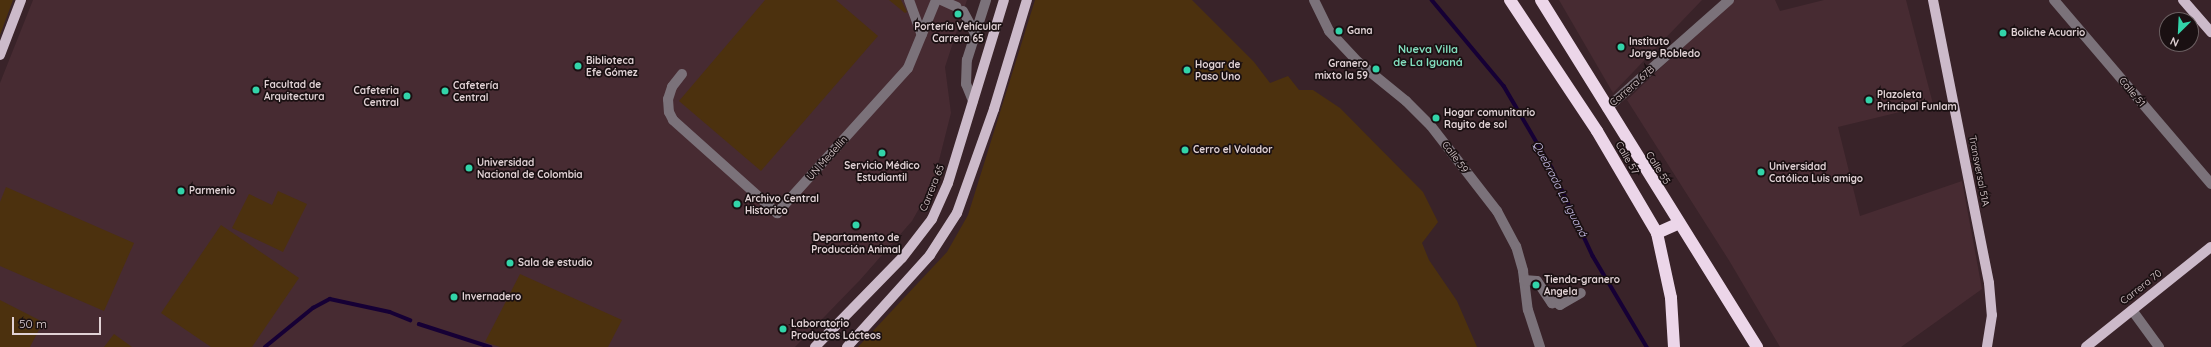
<!DOCTYPE html>
<meta charset="utf-8">
<style>
body{margin:0}
#map{position:relative;width:2211px;height:347px;overflow:hidden;background:#392329;font-family:Quicksand,sans-serif}
div>[style]{position:absolute}
[style*='--x']{left:calc(var(--x)*1px);top:calc(var(--y)*1px);width:calc(var(--w)*1px);rotate:calc(var(--a)*1deg)}
.built>*{inset:0;background:#472b32}
.green>*{inset:0;background:#4c310e}
.stream>*{height:3.5px;margin:-1.75px;padding:0 1.75px;transform-origin:1.75px;border-radius:1.75px;background:#160035}
.minor>*{height:10px;margin:-5px;padding:0 5px;transform-origin:5px;border-radius:5px;background:#7b727a}
.major>*{height:10px;margin:-5px;padding:0 5px;transform-origin:5px;border-radius:5px;background:#ccbaca}
.highway>*{height:12px;margin:-6px;padding:0 6px;transform-origin:6px;border-radius:6px;background:#ecd6e9}
.dots>*{width:11px;height:11px;translate:-50% -50%;box-sizing:border-box;border:2px solid #1a1012;border-radius:50%}
span{translate:-50% -50%;white-space:nowrap;text-align:center;line-height:1.15;-webkit-text-stroke:3.5px #1a1012;paint-order:stroke}
.poi-label{font-size:10px;color:#e1d2d5;font-weight:700}
.left{translate:0 -50%;text-align:left}
.right{translate:-100% -50%;text-align:right}
.street-label{font-size:10px;color:#e1d2d5}
.neighbourhood-label{font-size:11px;color:#83dfbf;font-weight:700}
.water-label{font-size:11px;color:#cfc5f1;font-style:italic}
.north{position:absolute;left:2159px;top:12px;width:40px;height:40px;box-sizing:border-box;background:#1a1012;border:1px solid #6a5e60;border-radius:50%;rotate:204deg;font-size:11px;font-weight:700;line-height:16px;text-align:center;color:#e1d2d5}
.north::after{content:'';display:block;margin:auto;width:14px;height:18px;background:#32d4a9;clip-path:polygon(50% 0,100% 100%,50% 72%,0 100%)}
.scale{position:absolute;left:12px;top:317px;width:89px;height:18px;box-sizing:border-box;border:2px solid #e1d2d5;border-top:0;padding-left:5px;font-size:12px;line-height:14px;white-space:nowrap;color:#e1d2d5;-webkit-text-stroke:3px #1a1012;paint-order:stroke}
</style>
<div id="map">
<div class="built">
<div style="clip-path:polygon(33px 0,967px 0,945px 67px,951px 113px,933px 184px,912px 221px,860px 280px,795px 347px,0 347px,0 83px)"></div>
<div style="clip-path:polygon(1559px 0,1702px 0,1613px 93px)"></div>
<div style="clip-path:polygon(1732px 0,1775px 0,1780px 11px,1824px 0,1906px 0,1933px 104px,1838px 127px,1860px 216px,1962px 181px,1982px 289px,1901px 347px,1780px 347px,1730px 262px,1627px 100px)"></div>
</div>
<div class="green">
<div style="clip-path:polygon(0 0,13px 0,0 35px)"></div>
<div style="clip-path:polygon(765px 0,836px 0,878px 36px,761px 171px,679px 101px)"></div>
<div style="clip-path:polygon(889px 0,901px 0,907px 12px,905px 13px)"></div>
<div style="clip-path:polygon(1035px 0,1192px 0,1254px 62px,1270px 83px,1288px 76px,1299px 90px,1313px 90px,1340px 108px,1423px 192px,1438px 222px,1422px 243px,1429px 260px,1457px 301px,1477px 347px,858px 347px,947px 252px,968px 215px)"></div>
<div style="clip-path:polygon(6px 187px,134px 243px,104px 311px,0 266px,0 202px)"></div>
<div style="clip-path:polygon(278px 191px,307px 204px,283px 252px,232px 228px,249px 194px,272px 205px)"></div>
<div style="clip-path:polygon(221px 225px,299px 278px,252px 347px,211px 347px,161px 313px)"></div>
<div style="clip-path:polygon(520px 274px,622px 320px,608px 347px,500px 347px,485px 342px)"></div>
<div style="clip-path:polygon(0 300px,43px 322px,30px 347px,0 347px)"></div>
<div style="clip-path:polygon(114px 334px,132px 347px,104px 347px)"></div>
</div>
<div class="stream">
<div style="--x:1432;--y:0;--w:112;--a:50.1"></div>
<div style="--x:1504;--y:86;--w:95;--a:59.7"></div>
<div style="--x:1552;--y:168;--w:97;--a:65"></div>
<div style="--x:1593;--y:256;--w:106;--a:59.3"></div>
<div style="--x:419;--y:324;--w:75;--a:17.9"></div>
<div style="--x:265;--y:347;--w:62;--a:-39.1"></div>
<div style="--x:313;--y:308;--w:19;--a:-28"></div>
<div style="--x:330;--y:299;--w:61;--a:12.2"></div>
<div style="--x:390;--y:312;--w:22;--a:22"></div>
</div>
<div class="minor">
<div style="--x:909;--y:0;--w:37;--a:70"></div>
<div style="--x:941;--y:0;--w:17;--a:24"></div>
<div style="--x:1314;--y:0;--w:34;--a:64"></div>
<div style="--x:1329;--y:31;--w:42;--a:46.9"></div>
<div style="--x:1358;--y:62;--w:62;--a:39.1"></div>
<div style="--x:1406;--y:101;--w:35;--a:45"></div>
<div style="--x:1431;--y:126;--w:108;--a:52.2"></div>
<div style="--x:1497;--y:211;--w:40;--a:62"></div>
<div style="--x:1516;--y:246;--w:26;--a:74"></div>
<div style="--x:1523;--y:271;--w:39;--a:83"></div>
<div style="--x:1528;--y:310;--w:39;--a:72"></div>
<div style="--x:2054;--y:0;--w:242;--a:49.5"></div>
<div style="--x:963;--y:11;--w:26;--a:62"></div>
<div style="--x:682;--y:74;--w:16;--a:128"></div>
<div style="--x:672;--y:87;--w:13;--a:108"></div>
<div style="--x:668;--y:99;--w:13;--a:86"></div>
<div style="--x:669;--y:112;--w:9;--a:63"></div>
<div style="--x:673;--y:120;--w:140;--a:41.8"></div>
<div style="--x:777;--y:213;--w:195;--a:-47.9"></div>
<div style="--x:908;--y:68;--w:74;--a:-67.6"></div>
<div style="--x:973;--y:101;--w:18;--a:-112"></div>
<div style="--x:966;--y:84;--w:24;--a:-88"></div>
<div style="--x:967;--y:60;--w:63;--a:-72.4"></div>
<div style="--x:1607;--y:108;--w:163;--a:-41.5"></div>
<div style="--x:1524;--y:280;--w:13;--a:4"></div>
<div style="--x:1537;--y:281;--w:27;--a:56"></div>
<div style="--x:1552;--y:303;--w:4;--a:-14"></div>
<div style="--x:1556;--y:302;--w:5;--a:37"></div>
<div style="--x:1560;--y:305;--w:24;--a:-30"></div>
<div style="--x:2132;--y:310;--w:46;--a:53.9"></div>
</div>
<div class="major">
<div style="--x:1933;--y:0;--w:288;--a:78.8"></div>
<div style="--x:1989;--y:283;--w:32;--a:85"></div>
<div style="--x:1992;--y:315;--w:32;--a:99"></div>
<div style="--x:2183;--y:0;--w:43;--a:48.8"></div>
<div style="--x:0;--y:55;--w:59;--a:-69.1"></div>
<div style="--x:815;--y:347;--w:124;--a:-45.7"></div>
<div style="--x:902;--y:258;--w:49;--a:-52.4"></div>
<div style="--x:932;--y:219;--w:39;--a:-66"></div>
<div style="--x:948;--y:183;--w:191;--a:-73"></div>
<div style="--x:847;--y:347;--w:124;--a:-47.9"></div>
<div style="--x:930;--y:255;--w:50;--a:-57.3"></div>
<div style="--x:957;--y:213;--w:110;--a:-70.4"></div>
<div style="--x:994;--y:109;--w:114;--a:-73.2"></div>
<div style="--x:2086;--y:347;--w:160;--a:-38.7"></div>
</div>
<div class="highway">
<div style="--x:1510;--y:0;--w:157;--a:56.4"></div>
<div style="--x:1597;--y:131;--w:118;--a:59.5"></div>
<div style="--x:1657;--y:233;--w:66;--a:77.8"></div>
<div style="--x:1671;--y:298;--w:49;--a:86.5"></div>
<div style="--x:1541;--y:0;--w:409;--a:58.1"></div>
<div style="--x:1657;--y:233;--w:24;--a:-24"></div>
</div>
<div class="dots">
<div style="left:958px;top:14px;background:#32d4a9"></div>
<div style="left:1339px;top:31px;background:#32d4a9"></div>
<div style="left:2003px;top:33px;background:#32d4a9"></div>
<div style="left:1621px;top:47px;background:#32d4a9"></div>
<div style="left:578px;top:66px;background:#32d4a9"></div>
<div style="left:1376px;top:69px;background:#32d4a9"></div>
<div style="left:1187px;top:70px;background:#32d4a9"></div>
<div style="left:256px;top:90px;background:#32d4a9"></div>
<div style="left:445px;top:91px;background:#32d4a9"></div>
<div style="left:407px;top:96px;background:#32d4a9"></div>
<div style="left:1869px;top:100px;background:#32d4a9"></div>
<div style="left:1436px;top:118px;background:#32d4a9"></div>
<div style="left:1185px;top:150px;background:#32d4a9"></div>
<div style="left:882px;top:153px;background:#32d4a9"></div>
<div style="left:469px;top:168px;background:#32d4a9"></div>
<div style="left:1761px;top:172px;background:#32d4a9"></div>
<div style="left:181px;top:191px;background:#32d4a9"></div>
<div style="left:737px;top:204px;background:#32d4a9"></div>
<div style="left:856px;top:225px;background:#32d4a9"></div>
<div style="left:510px;top:263px;background:#32d4a9"></div>
<div style="left:1536px;top:285px;background:#32d4a9"></div>
<div style="left:454px;top:297px;background:#32d4a9"></div>
<div style="left:783px;top:329px;background:#32d4a9"></div>
</div>
<div class="poi-label">
<span style="left:958px;top:32px">Portería Vehícular<br>Carrera 65</span>
<span class="left" style="left:1347px;top:31px">Gana</span>
<span class="left" style="left:2011px;top:33px">Boliche Acuario</span>
<span class="left" style="left:1629px;top:47px">Instituto<br>Jorge Robledo</span>
<span class="left" style="left:586px;top:66px">Biblioteca<br>Efe Gómez</span>
<span class="right" style="left:1368px;top:69px">Granero<br>mixto la 59</span>
<span class="left" style="left:1195px;top:70px">Hogar de<br>Paso Uno</span>
<span class="left" style="left:264px;top:90px">Facultad de<br>Arquitectura</span>
<span class="left" style="left:453px;top:91px">Cafetería<br>Central</span>
<span class="right" style="left:399px;top:96px">Cafeteria<br>Central</span>
<span class="left" style="left:1877px;top:100px">Plazoleta<br>Principal Funlam</span>
<span class="left" style="left:1444px;top:118px">Hogar comunitario<br>Rayito de sol</span>
<span class="left" style="left:1193px;top:150px">Cerro el Volador</span>
<span class="left" style="left:477px;top:168px">Universidad<br>Nacional de Colombia</span>
<span style="left:882px;top:171px">Servicio Médico<br>Estudiantil</span>
<span class="left" style="left:1769px;top:172px">Universidad<br>Católica Luis amigo</span>
<span class="left" style="left:189px;top:191px">Parmenio</span>
<span class="left" style="left:745px;top:204px">Archivo Central<br>Historico</span>
<span style="left:856px;top:243px">Departamento de<br>Producción Animal</span>
<span class="left" style="left:518px;top:263px">Sala de estudio</span>
<span class="left" style="left:1544px;top:285px">Tienda-granero<br>Angela</span>
<span class="left" style="left:462px;top:297px">Invernadero</span>
<span class="left" style="left:791px;top:329px">Laboratorio<br>Productos Lácteos</span>
</div>
<div class="street-label">
<span style="left:1632px;top:86px;rotate:-41deg">Carrera 67B</span>
<span style="left:2132px;top:92px;rotate:50deg">Calle 51</span>
<span style="left:1455px;top:157px;rotate:53deg">Calle 59</span>
<span style="left:827px;top:158px;rotate:-48deg">UN Medellín</span>
<span style="left:1627px;top:158px;rotate:60deg">Calle 57</span>
<span style="left:1658px;top:168px;rotate:58deg">Calle 55</span>
<span style="left:1979px;top:171px;rotate:79deg">Transversal 51A</span>
<span style="left:932px;top:188px;rotate:-68deg">Carrera 65</span>
<span style="left:2141px;top:287px;rotate:-38deg">Carrera 70</span>
</div>
<div class="neighbourhood-label">
<span style="left:1428px;top:56px">Nueva Villa<br>de La Iguaná</span>
</div>
<div class="water-label">
<span style="left:1560px;top:189px;rotate:63deg">Quebrada La Iguaná</span>
</div>
<div class="north">N</div>
<div class="scale">50 m</div>
</div>
